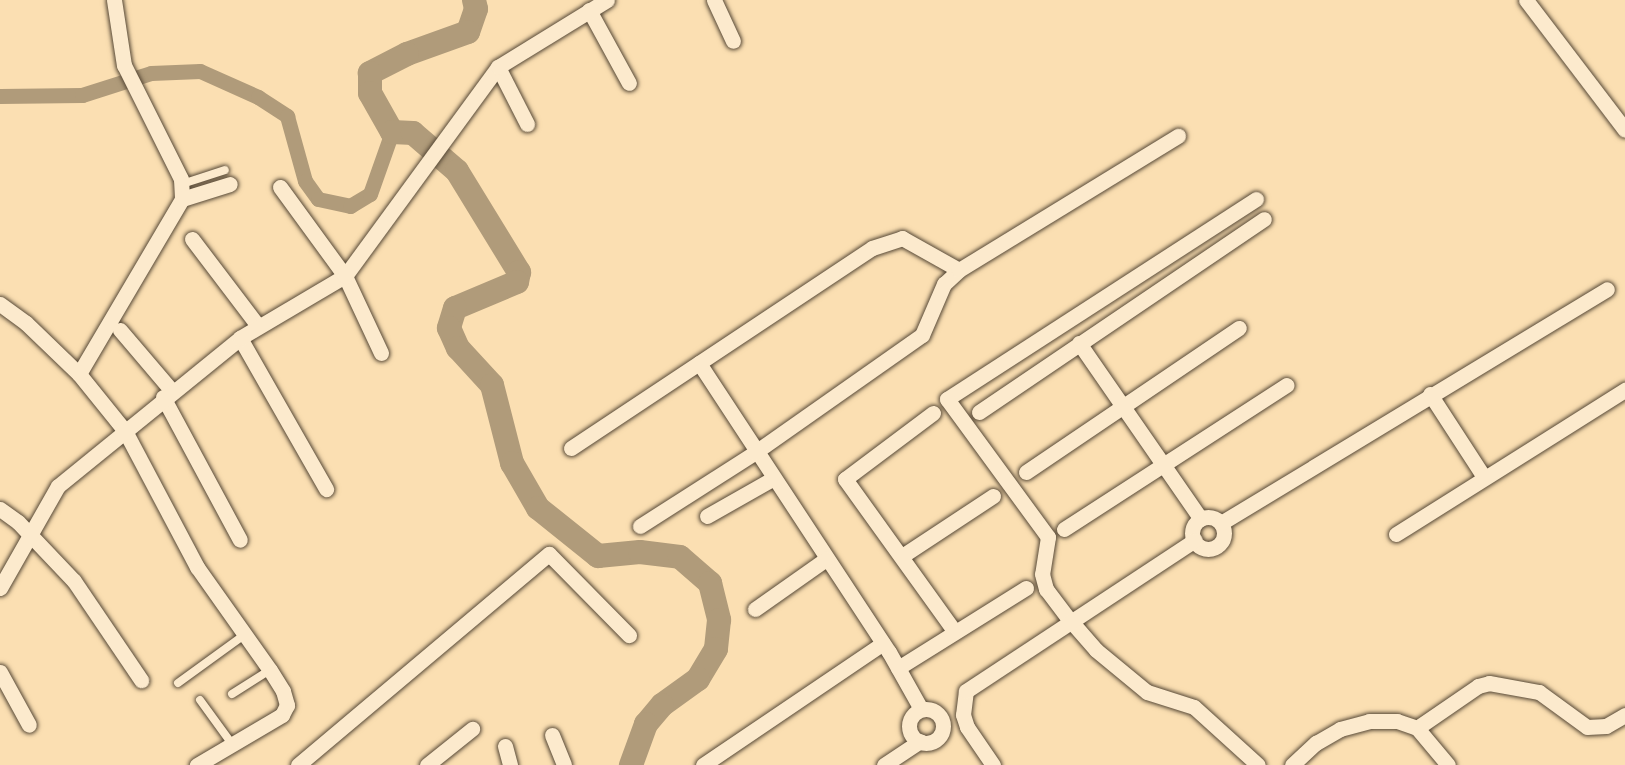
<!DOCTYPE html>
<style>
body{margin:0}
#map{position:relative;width:1625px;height:765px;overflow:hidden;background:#fbdfb2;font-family:"Old Standard TT",serif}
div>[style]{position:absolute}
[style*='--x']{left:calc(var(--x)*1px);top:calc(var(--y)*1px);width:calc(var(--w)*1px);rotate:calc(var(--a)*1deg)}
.canal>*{height:15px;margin:-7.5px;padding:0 7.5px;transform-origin:7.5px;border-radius:7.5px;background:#b09b7a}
.river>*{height:24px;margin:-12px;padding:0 12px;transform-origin:12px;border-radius:12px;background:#b09b7a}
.roads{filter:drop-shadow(0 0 2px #564836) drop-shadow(0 0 2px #564836)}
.lane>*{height:8px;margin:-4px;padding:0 4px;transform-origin:4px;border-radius:4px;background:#fceacd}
.street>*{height:15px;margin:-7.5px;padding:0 7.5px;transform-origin:7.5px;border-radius:7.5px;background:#fceacd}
.street>.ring{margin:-7.5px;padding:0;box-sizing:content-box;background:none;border:15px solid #fceacd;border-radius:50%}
span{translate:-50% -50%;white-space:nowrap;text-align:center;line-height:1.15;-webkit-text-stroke:4.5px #fceacd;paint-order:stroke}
</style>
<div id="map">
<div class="canal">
<div style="--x:0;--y:96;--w:82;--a:-0.7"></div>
<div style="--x:82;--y:95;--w:72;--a:-17.7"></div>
<div style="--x:151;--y:73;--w:49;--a:-2.3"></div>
<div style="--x:200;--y:71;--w:64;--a:24.1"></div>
<div style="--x:258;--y:97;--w:35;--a:33"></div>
<div style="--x:287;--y:116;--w:67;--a:74.5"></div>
<div style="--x:305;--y:181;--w:22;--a:54"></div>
<div style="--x:318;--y:199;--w:33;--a:12"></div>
<div style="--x:350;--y:206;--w:23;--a:-31"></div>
<div style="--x:370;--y:194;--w:66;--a:-70.5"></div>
</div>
<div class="river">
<div style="--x:474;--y:0;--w:9;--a:77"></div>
<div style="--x:476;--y:9;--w:24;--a:109"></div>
<div style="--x:468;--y:32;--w:65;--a:160.2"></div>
<div style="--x:407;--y:54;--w:42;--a:152.8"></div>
<div style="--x:370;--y:73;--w:20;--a:90"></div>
<div style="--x:370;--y:93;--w:45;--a:60.6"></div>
<div style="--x:392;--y:132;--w:21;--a:3"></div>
<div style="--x:413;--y:133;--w:58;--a:40.8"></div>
<div style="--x:457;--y:171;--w:119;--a:58.5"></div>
<div style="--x:519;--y:272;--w:10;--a:101"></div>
<div style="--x:517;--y:282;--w:67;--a:157.2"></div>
<div style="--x:455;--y:308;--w:21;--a:107"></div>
<div style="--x:449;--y:328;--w:22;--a:66"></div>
<div style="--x:458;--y:348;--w:50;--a:47.4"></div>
<div style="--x:492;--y:385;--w:81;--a:75.6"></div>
<div style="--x:512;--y:463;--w:52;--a:60"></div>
<div style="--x:538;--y:508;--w:77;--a:38.7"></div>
<div style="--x:598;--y:556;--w:42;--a:-5.4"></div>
<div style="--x:640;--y:552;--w:40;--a:7.1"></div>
<div style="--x:680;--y:557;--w:40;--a:41"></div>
<div style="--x:710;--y:583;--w:38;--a:76"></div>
<div style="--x:719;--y:620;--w:29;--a:96"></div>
<div style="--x:716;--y:649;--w:35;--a:121"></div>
<div style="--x:698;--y:679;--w:44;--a:144.2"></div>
<div style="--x:662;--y:705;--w:25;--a:130"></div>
<div style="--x:646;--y:724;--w:44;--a:110.1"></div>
</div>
<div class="roads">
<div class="lane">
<div style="--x:182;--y:184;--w:45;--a:-18"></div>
<div style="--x:178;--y:683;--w:80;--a:-35.9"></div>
<div style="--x:232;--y:694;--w:45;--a:-32.3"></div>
<div style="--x:200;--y:700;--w:54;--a:54"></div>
</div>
<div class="street">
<div style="--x:114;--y:0;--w:66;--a:81.3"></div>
<div style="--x:124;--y:65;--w:127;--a:63.4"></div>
<div style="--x:181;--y:179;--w:20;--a:87"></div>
<div style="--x:182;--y:199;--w:203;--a:120.5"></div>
<div style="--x:79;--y:374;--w:73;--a:51.1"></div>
<div style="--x:125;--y:431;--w:154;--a:62.1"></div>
<div style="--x:197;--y:567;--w:126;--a:54.7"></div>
<div style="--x:270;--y:670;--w:25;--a:58"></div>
<div style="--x:283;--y:691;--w:15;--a:74"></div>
<div style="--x:287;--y:705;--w:11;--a:117"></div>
<div style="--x:282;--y:715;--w:99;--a:149.5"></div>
<div style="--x:714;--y:0;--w:45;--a:65.1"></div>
<div style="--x:1526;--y:0;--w:163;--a:52.7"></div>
<div style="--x:589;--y:10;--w:83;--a:61.3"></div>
<div style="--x:498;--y:67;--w:64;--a:63"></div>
<div style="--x:280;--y:187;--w:110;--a:53.9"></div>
<div style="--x:345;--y:276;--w:85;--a:64.9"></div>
<div style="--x:182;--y:199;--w:50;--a:-17.4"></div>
<div style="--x:1256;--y:199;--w:368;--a:147.1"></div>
<div style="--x:947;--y:399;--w:171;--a:53.8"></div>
<div style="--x:1048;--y:537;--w:37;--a:99"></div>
<div style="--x:1042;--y:574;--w:16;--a:75"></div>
<div style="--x:1046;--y:589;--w:38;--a:53"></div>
<div style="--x:1069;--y:619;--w:41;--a:48.9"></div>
<div style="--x:1096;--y:650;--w:66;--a:39.5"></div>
<div style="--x:1147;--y:692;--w:49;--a:17.7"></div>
<div style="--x:1194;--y:707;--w:86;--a:42.2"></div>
<div style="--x:192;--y:239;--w:109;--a:52.8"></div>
<div style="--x:0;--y:304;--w:32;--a:36"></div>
<div style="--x:26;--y:323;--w:74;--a:43.9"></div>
<div style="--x:120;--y:330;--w:80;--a:49.6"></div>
<div style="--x:240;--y:338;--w:174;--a:60.3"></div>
<div style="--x:1079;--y:343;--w:214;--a:55.3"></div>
<div style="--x:699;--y:363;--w:346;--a:56.7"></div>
<div style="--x:889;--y:652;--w:65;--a:60.7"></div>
<div style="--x:1430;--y:394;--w:99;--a:57"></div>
<div style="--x:163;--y:397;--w:162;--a:61.7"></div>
<div style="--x:979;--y:412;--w:344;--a:-34.1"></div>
<div style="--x:933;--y:413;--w:110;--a:143.1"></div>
<div style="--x:845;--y:479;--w:188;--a:54.3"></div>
<div style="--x:571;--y:448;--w:361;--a:-33.6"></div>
<div style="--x:872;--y:248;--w:32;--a:-18"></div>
<div style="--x:902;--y:238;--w:65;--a:29.3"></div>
<div style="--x:1026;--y:472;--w:257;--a:-34.1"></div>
<div style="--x:0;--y:509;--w:22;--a:36"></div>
<div style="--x:18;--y:522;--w:81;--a:46.5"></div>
<div style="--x:74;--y:581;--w:120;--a:55.9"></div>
<div style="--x:707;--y:516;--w:75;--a:-29.6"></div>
<div class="ring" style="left:1192px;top:517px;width:17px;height:17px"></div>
<div style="--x:1221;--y:523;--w:451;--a:-31.2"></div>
<div style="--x:640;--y:526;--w:135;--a:-32.6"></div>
<div style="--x:754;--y:453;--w:205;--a:-35.1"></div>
<div style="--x:922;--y:335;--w:56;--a:-66.7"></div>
<div style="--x:944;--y:284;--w:21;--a:-43"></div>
<div style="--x:959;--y:270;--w:257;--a:-31.5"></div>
<div style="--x:1064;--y:529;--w:265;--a:-32.9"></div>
<div style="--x:1396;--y:534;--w:271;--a:-32.2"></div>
<div style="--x:902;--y:556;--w:109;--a:-33.4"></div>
<div style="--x:0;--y:588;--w:117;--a:-60.4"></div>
<div style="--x:58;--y:486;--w:235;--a:-39.1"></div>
<div style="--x:240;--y:338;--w:122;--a:-30.6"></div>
<div style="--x:345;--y:276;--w:259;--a:-53.8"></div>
<div style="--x:498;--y:67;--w:128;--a:-31.6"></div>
<div style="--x:755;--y:609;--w:87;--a:-35.2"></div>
<div style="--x:898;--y:668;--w:151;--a:-32"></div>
<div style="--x:0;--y:672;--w:60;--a:61.3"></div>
<div class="ring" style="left:909px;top:709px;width:19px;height:19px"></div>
<div style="--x:1417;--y:728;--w:74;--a:-34.5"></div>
<div style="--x:1478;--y:686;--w:11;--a:-15"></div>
<div style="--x:1489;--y:683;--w:51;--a:10.2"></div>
<div style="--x:1539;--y:692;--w:59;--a:36.1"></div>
<div style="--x:1587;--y:727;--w:19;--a:-3"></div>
<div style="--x:1606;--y:726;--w:22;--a:-30"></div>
<div style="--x:552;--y:735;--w:32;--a:68"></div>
<div style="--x:505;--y:746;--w:20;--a:75"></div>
<div style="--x:298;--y:765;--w:328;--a:-40.1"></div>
<div style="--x:549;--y:554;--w:114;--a:45.4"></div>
<div style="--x:427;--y:765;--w:58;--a:-38.7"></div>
<div style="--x:703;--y:765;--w:217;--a:-34.1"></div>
<div style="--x:884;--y:765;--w:43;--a:-33.7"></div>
<div style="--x:993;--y:765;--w:46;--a:-124.4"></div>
<div style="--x:967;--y:727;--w:13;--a:-108"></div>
<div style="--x:963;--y:715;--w:24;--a:-83"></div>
<div style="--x:966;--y:691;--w:274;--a:-33.4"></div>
<div style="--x:1292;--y:765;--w:33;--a:-43"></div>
<div style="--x:1316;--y:743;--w:28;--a:-30"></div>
<div style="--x:1340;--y:729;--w:30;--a:-15"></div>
<div style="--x:1369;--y:721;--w:28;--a:0"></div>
<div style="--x:1397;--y:721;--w:21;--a:19"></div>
<div style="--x:1417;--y:728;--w:48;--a:50"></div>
</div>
</div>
</div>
